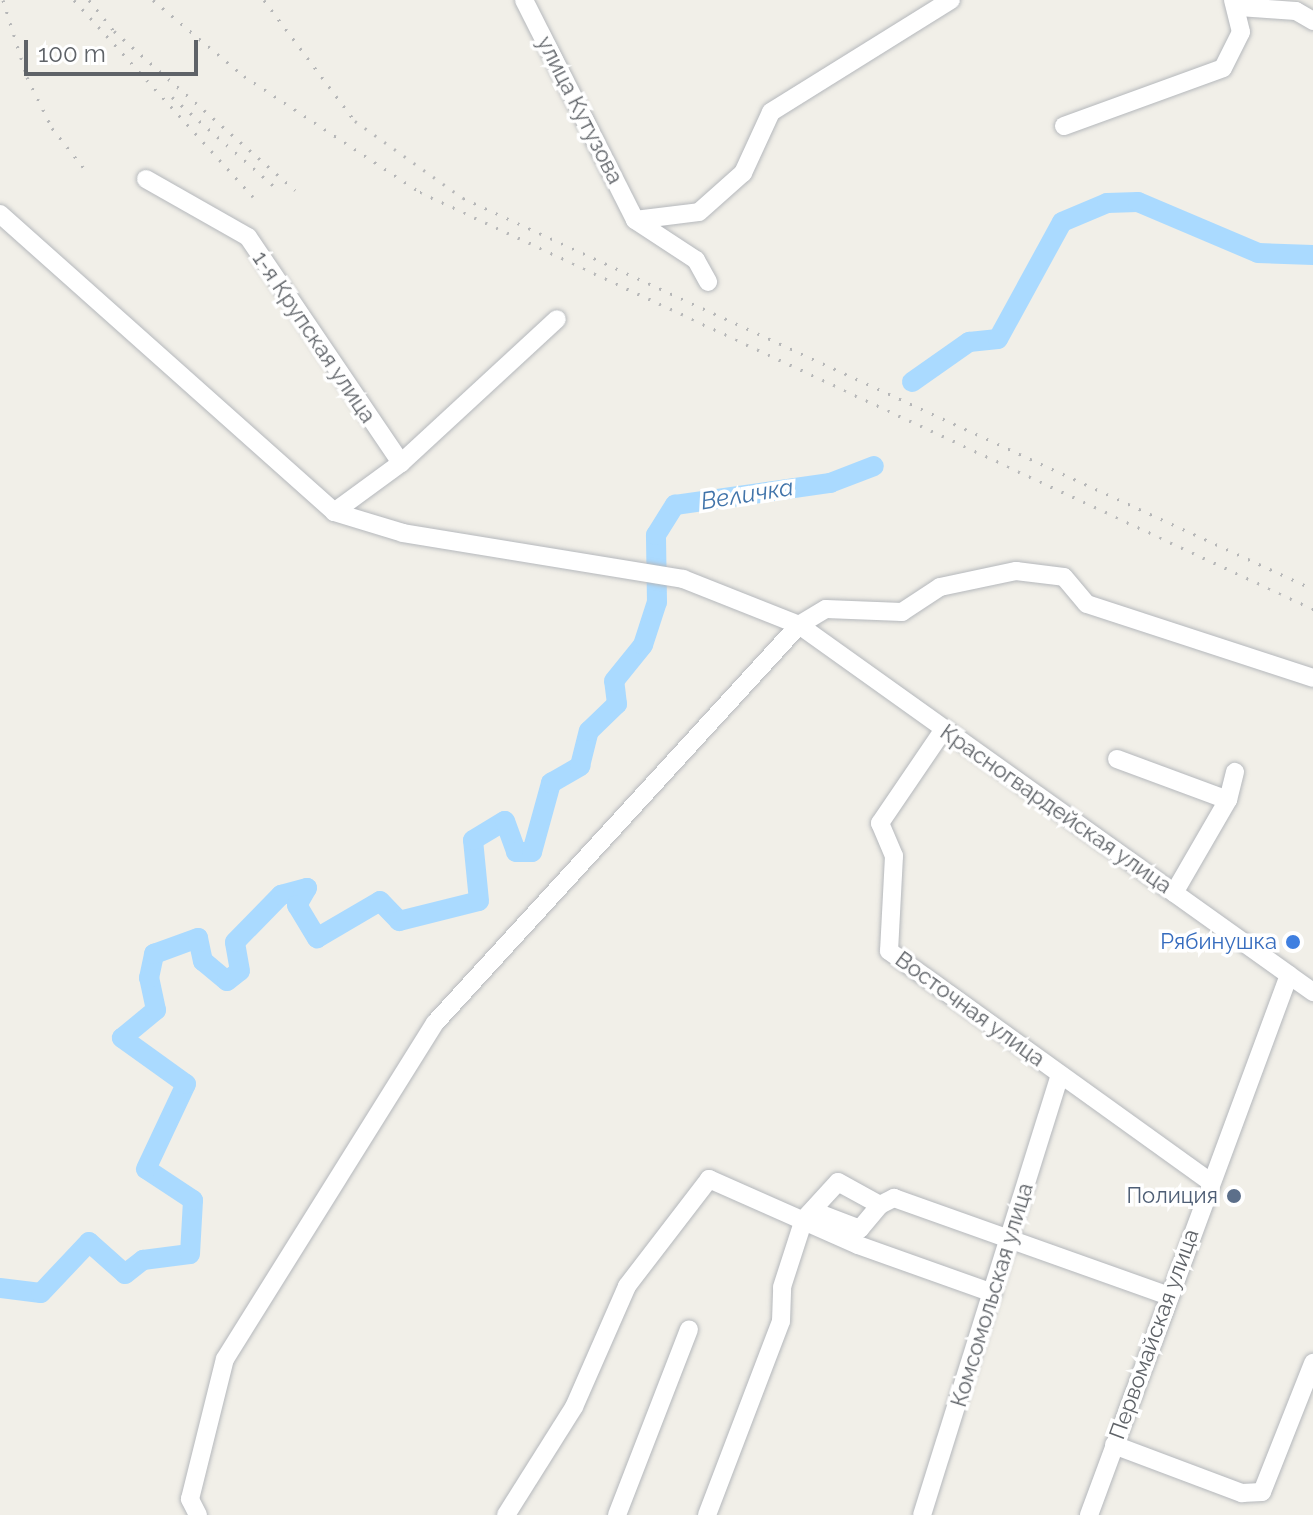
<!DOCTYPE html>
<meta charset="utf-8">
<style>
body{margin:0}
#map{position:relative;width:1313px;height:1515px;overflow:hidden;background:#f1efe8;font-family:Raleway,sans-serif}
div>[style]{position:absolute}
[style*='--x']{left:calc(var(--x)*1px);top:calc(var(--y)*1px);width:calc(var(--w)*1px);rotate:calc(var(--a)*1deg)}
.river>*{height:20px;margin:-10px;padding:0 10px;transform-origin:10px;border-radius:10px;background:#aadaff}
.roads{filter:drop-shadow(0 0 2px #b5b8bc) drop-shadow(0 0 2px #b5b8bc)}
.minor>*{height:18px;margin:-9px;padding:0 9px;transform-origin:9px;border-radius:9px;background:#fff}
.rail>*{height:3px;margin-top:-1.5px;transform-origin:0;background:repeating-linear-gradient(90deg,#b6b7b8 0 2px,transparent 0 12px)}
.dots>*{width:22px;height:22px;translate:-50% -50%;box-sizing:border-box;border:4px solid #fff;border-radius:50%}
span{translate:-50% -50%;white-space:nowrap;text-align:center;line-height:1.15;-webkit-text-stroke:7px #fff;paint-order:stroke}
.street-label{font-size:22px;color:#5f6368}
.shop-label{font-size:22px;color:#366cbe}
.right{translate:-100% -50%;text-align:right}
.service-label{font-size:22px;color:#4e5e75}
.water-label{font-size:24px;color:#4174aa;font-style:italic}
.scale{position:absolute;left:24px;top:40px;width:174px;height:36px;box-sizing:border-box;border:4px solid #5f6368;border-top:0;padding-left:10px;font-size:24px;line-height:28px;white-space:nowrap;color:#5f6368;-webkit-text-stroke:6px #fff;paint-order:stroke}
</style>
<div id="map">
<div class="river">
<div style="--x:912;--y:382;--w:70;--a:-35.1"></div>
<div style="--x:969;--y:342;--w:29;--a:-6"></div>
<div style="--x:998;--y:339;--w:133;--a:-61.3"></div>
<div style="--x:1062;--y:222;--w:49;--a:-22.9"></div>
<div style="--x:1107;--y:203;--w:31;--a:-2"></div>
<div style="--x:1138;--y:202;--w:130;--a:23"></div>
<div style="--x:1258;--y:253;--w:55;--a:2.1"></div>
<div style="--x:0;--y:1288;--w:41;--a:7"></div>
<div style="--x:41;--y:1293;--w:70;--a:-46.7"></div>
<div style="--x:89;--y:1242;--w:48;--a:41.6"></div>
<div style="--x:125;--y:1274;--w:23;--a:-38"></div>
<div style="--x:143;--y:1260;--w:47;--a:-7.3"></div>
<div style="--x:190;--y:1254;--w:54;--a:-86.8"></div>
<div style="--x:193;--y:1200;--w:56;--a:-146.6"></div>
<div style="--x:146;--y:1169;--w:94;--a:-64.8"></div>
<div style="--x:186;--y:1084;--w:79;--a:-144.3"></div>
<div style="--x:122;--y:1038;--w:44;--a:-39.5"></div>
<div style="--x:156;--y:1010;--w:33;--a:-102"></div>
<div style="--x:149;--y:978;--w:25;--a:-78"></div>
<div style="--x:154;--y:954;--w:47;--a:-20"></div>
<div style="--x:198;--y:938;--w:24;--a:78"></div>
<div style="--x:203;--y:961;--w:31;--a:40"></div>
<div style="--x:227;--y:981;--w:16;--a:-38"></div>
<div style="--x:240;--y:971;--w:29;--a:-100"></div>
<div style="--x:235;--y:942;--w:66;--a:-45.6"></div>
<div style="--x:281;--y:895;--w:27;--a:-15"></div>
<div style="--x:307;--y:888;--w:20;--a:120"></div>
<div style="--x:297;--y:905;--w:39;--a:59"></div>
<div style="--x:317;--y:938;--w:73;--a:-30.4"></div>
<div style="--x:380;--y:901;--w:28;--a:46"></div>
<div style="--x:399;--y:921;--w:82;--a:-14"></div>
<div style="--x:479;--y:901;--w:61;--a:-95.6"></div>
<div style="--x:473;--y:840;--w:37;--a:-31"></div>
<div style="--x:505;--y:821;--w:33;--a:70"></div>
<div style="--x:516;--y:852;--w:16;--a:0"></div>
<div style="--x:532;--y:852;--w:72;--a:-74.6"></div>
<div style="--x:551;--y:783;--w:34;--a:-30"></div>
<div style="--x:580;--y:766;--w:36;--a:-76"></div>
<div style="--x:589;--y:731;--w:39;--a:-44"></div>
<div style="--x:617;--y:704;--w:23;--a:-97"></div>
<div style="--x:614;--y:681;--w:46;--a:-51.1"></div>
<div style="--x:643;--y:645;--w:45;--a:-72"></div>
<div style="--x:657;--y:602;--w:67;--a:-90.9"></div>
<div style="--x:656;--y:535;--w:36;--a:-58"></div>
<div style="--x:675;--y:505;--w:157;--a:-8.1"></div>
<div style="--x:830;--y:483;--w:47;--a:-21.1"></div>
</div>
<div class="roads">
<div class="minor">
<div style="--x:524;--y:0;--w:246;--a:63.2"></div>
<div style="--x:635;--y:220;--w:73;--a:33.3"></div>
<div style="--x:696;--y:260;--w:25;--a:61"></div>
<div style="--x:1239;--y:7;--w:57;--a:4"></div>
<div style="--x:1296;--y:11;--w:20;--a:30"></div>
<div style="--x:1064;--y:126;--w:169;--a:-20"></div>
<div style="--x:1223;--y:68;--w:40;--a:-63.4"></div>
<div style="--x:1241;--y:32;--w:33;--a:-104"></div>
<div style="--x:146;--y:179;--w:117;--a:29.6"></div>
<div style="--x:248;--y:237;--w:273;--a:55.9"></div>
<div style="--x:401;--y:463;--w:83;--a:143.8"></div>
<div style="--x:0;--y:214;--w:448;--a:41.7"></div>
<div style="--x:334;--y:512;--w:72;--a:16.9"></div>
<div style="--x:403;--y:533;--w:284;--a:9.3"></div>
<div style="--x:683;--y:579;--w:125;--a:21.6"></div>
<div style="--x:799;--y:625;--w:632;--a:35.53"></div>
<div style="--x:635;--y:220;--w:64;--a:-7.1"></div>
<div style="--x:699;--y:212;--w:59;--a:-41.6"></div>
<div style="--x:743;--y:173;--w:67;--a:-65.3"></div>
<div style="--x:771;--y:112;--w:212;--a:-31.9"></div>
<div style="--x:401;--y:463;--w:212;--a:-42.7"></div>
<div style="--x:944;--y:729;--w:114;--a:124.2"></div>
<div style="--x:880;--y:823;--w:36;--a:67"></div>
<div style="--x:894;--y:856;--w:95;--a:93"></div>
<div style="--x:889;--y:951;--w:395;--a:35.7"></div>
<div style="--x:1117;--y:759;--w:118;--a:20.3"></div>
<div style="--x:1174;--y:893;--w:108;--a:-59.9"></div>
<div style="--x:1228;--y:800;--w:29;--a:-76"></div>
<div style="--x:880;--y:1205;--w:31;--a:130"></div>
<div style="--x:860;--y:1229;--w:40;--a:-159"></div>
<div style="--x:823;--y:1215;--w:19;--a:168"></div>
<div style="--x:804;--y:1219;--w:50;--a:-47.4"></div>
<div style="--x:838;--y:1182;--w:48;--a:28.7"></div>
<div style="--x:880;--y:1205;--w:16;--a:-27"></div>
<div style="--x:894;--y:1198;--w:292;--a:19.6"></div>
<div style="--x:1114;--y:1445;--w:137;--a:20.6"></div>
<div style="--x:1242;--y:1493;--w:20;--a:-3"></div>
<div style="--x:1262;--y:1492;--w:139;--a:-68.4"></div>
<div style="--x:198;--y:1515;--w:18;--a:-117"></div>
<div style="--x:190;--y:1499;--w:144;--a:-76"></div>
<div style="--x:225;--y:1359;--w:396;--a:-58"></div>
<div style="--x:435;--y:1023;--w:539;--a:-47.55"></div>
<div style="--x:799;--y:625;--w:31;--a:-31"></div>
<div style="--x:826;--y:609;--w:76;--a:2.3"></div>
<div style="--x:902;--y:612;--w:45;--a:-33.3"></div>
<div style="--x:940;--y:587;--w:78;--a:-11.9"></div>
<div style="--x:1016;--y:571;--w:48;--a:7.1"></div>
<div style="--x:1064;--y:577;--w:35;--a:50"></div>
<div style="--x:1087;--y:604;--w:238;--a:18.1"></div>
<div style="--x:506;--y:1515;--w:128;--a:-57.8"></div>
<div style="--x:574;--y:1407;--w:132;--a:-66.3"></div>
<div style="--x:627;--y:1286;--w:135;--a:-52.5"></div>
<div style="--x:709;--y:1179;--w:163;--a:23.9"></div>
<div style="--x:858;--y:1245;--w:143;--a:19.6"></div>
<div style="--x:617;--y:1515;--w:199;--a:-68.8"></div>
<div style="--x:707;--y:1515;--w:208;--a:-69.1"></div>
<div style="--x:781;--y:1321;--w:34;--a:-88"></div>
<div style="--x:782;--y:1287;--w:71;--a:-72.1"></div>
<div style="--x:922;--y:1515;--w:461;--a:-72.6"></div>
<div style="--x:1089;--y:1515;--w:576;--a:-69.68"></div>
</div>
</div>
<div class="rail">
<div style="--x:3;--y:0;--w:81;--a:72.7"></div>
<div style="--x:27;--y:77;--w:57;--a:63.9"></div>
<div style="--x:52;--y:128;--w:56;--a:51.5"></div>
<div style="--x:74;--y:0;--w:266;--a:47.7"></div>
<div style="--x:89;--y:0;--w:40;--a:51"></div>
<div style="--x:114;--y:31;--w:241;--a:41.3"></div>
<div style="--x:153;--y:0;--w:119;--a:39.9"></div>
<div style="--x:244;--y:76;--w:211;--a:33.4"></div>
<div style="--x:420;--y:192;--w:986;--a:25.03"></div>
<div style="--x:264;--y:0;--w:151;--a:53.1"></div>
<div style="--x:355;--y:121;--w:133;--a:35.5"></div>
<div style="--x:463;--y:198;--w:936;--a:24.7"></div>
<div style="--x:172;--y:97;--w:140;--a:41.2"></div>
</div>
<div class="dots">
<div style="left:1293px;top:942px;background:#3f7fe0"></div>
<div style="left:1234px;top:1196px;background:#5c6f8a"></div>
</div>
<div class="street-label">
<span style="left:580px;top:110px;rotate:63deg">улица Кутузова</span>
<span style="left:314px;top:337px;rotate:56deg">1-я Крупская улица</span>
<span style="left:1056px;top:809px;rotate:35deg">Красногвардейская улица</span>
<span style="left:970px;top:1009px;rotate:36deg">Восточная улица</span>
<span style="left:992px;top:1295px;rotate:-73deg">Комсомольская улица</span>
<span style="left:1154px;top:1334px;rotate:-70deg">Первомайская улица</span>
</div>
<div class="shop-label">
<span class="right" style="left:1277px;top:942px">Рябинушка</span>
</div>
<div class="service-label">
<span class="right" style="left:1218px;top:1196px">Полиция</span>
</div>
<div class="water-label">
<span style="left:747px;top:494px;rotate:-9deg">Величка</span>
</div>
<div class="scale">100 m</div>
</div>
